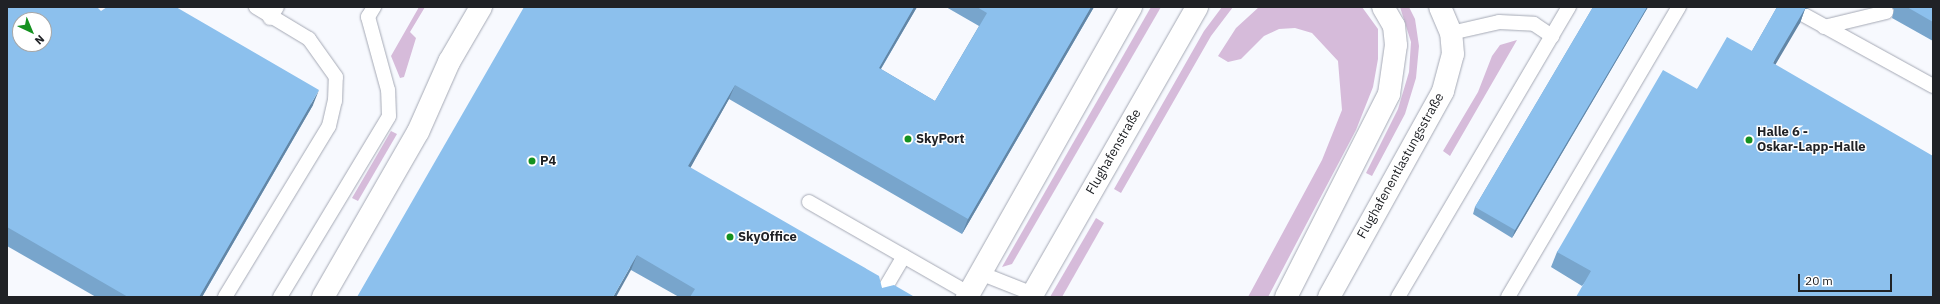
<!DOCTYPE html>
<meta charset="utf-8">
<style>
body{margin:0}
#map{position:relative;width:1940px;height:304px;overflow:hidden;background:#f7f9fe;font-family:"IBM Plex Sans",sans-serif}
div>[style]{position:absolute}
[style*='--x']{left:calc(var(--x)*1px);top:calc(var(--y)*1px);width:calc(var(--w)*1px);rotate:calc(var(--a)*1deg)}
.green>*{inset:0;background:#d6bbda}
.roads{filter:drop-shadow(0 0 1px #a5a9b5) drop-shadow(0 0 1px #a5a9b5)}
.lane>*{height:14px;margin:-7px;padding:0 7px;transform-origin:7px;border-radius:7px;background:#fff}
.street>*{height:22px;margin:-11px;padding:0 11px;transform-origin:11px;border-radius:11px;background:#fff}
.secondary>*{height:22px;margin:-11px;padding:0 11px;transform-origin:11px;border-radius:11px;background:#fff}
.wall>*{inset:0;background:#78a5cc}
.shaded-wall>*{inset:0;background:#6286a6}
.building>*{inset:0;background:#8cc0ed}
.dots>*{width:11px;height:11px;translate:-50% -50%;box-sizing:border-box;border:2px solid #fff;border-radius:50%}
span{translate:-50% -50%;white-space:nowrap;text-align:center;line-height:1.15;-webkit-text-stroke:3px #fff;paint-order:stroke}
.poi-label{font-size:13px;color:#202226;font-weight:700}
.left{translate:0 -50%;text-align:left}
.street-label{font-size:13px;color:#202226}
.frame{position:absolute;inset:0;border:8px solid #202226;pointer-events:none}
.north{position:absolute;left:12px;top:12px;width:40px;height:40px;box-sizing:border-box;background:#fff;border:1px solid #a6a7a8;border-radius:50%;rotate:136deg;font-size:11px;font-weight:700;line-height:16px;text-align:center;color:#202226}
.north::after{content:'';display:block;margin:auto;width:14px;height:18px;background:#159120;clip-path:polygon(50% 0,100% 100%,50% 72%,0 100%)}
.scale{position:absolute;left:1798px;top:274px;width:94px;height:18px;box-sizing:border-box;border:2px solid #202226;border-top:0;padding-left:5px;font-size:12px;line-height:14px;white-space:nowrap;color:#202226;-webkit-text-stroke:3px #fff;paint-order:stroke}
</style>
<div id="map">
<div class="green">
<div style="clip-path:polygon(419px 7px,425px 7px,410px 32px,416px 38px,404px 77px,400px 78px,391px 56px)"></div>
<div style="clip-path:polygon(1151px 7px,1161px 7px,1012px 264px,1002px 267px)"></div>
<div style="clip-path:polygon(1222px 7px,1233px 7px,1211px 36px,1121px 193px,1114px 189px,1204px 31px)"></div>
<div style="clip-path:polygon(1259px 7px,1362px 7px,1378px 29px,1378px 59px,1373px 87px,1356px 130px,1268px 297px,1248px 297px,1322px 160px,1342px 110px,1338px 61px,1312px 33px,1295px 28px,1279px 29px,1264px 36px,1241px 59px,1228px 62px,1218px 56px,1236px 28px)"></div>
<div style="clip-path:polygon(1400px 7px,1409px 7px,1415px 19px,1419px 46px,1416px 78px,1405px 114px,1372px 176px,1366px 173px,1398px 109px,1409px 72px,1411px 42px)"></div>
<div style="clip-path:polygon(1517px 40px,1450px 156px,1443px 151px,1478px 92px,1492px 56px,1500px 45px)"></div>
<div style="clip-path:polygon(391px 131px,397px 134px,358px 201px,352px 198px)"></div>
<div style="clip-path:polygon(1096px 218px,1104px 223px,1062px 297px,1050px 297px)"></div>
</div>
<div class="roads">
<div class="lane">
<div style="--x:1804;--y:15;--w:147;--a:28.8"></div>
<div style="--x:270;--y:18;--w:13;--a:-58"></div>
<div style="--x:1824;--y:27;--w:64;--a:-13.6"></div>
<div style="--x:1451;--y:33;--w:49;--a:-12.9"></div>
<div style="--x:1499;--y:22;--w:35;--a:3"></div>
<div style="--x:1534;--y:24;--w:22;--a:34"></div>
<div style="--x:809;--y:202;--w:183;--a:29.8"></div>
<div style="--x:980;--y:273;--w:57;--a:21.6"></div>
<div style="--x:881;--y:295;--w:45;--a:-59.5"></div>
<div style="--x:225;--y:297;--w:200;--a:-58.7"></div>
<div style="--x:329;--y:126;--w:26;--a:-77"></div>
<div style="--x:335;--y:101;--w:24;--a:-88"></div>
<div style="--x:336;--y:77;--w:47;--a:-125.4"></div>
<div style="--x:309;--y:39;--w:62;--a:-148.9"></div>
<div style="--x:280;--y:297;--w:211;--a:-58.9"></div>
<div style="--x:389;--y:116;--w:26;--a:-92"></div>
<div style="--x:388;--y:90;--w:76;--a:-105.3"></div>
<div style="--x:368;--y:17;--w:12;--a:-59"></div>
<div style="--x:1398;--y:297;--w:337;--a:-59.5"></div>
<div style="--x:1508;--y:297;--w:337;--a:-59.5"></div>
</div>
<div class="street">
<div style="--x:323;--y:297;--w:190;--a:-60.1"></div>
<div style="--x:418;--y:132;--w:77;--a:-66.1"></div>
<div style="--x:449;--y:62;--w:64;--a:-59.8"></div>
</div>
<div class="secondary">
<div style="--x:967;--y:297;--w:333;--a:-60.5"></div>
<div style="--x:1031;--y:297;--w:334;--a:-60.2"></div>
<div style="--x:1286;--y:297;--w:228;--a:-63.1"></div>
<div style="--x:1389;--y:94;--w:49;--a:-81.9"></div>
<div style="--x:1396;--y:45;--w:19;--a:-96"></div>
<div style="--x:1394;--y:26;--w:22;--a:-120"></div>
<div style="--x:1329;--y:297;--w:235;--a:-61"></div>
<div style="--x:1443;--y:91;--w:38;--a:-75"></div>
<div style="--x:1453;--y:54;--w:21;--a:-95"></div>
<div style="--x:1451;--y:33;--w:28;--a:-113"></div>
</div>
</div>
<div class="wall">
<div style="clip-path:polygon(7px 7px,101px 11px,313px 105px,202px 297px,96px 297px,7px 246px)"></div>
<div style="clip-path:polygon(524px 7px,917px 7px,881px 69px,935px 101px,979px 26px,946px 7px,1094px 7px,962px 234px,729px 99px,690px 168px,882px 288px,913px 297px,679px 297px,631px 270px)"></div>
<div style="clip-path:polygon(1593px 7px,1648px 7px,1512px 238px,1473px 214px,1475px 207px)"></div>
<div style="clip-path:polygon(1777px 7px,1809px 7px,1809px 8px,1805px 9px,1800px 23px,1582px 286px,1551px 267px,1557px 252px,1697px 89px,1752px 51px)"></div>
<div style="clip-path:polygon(1892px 7px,1933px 7px,1933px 41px,1892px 18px,1894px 10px)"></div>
</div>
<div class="shaded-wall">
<div style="clip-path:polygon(914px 7px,917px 7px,873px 82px,879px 68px)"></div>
<div style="clip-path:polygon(1091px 7px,1094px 7px,962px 234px,968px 219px)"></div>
<div style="clip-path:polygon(1647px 7px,1648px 7px,1512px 238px,1515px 230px)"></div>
<div style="clip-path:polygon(1798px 7px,1809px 7px,1809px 8px,1805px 9px,1800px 23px,1767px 79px,1773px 63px)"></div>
<div style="clip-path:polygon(735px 85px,729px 99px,683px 181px,688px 166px)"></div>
<div style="clip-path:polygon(319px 90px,313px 105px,202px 297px,199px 297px)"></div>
<div style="clip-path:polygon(637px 255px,631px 270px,616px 297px,613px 297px)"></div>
</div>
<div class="building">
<div style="clip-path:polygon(evenodd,7px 7px,97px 7px,101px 11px,107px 7px,176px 7px,319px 90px,199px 297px,128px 297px,7px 227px,7px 7px,20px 20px,44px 20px,44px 44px,20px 44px,20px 20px)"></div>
<div style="clip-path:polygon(524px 7px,914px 7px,879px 68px,935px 101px,987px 13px,977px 7px,1091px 7px,968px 219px,735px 85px,688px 166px,879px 276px,882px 288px,894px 285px,913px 296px,913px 297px,690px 297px,695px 289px,637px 255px,613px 297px,357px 297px)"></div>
<div style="clip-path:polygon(1593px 7px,1647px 7px,1515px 230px,1475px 207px)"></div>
<div style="clip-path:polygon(1777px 7px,1806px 7px,1773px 63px,1933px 156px,1933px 297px,1576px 297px,1591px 271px,1557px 252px,1663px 70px,1697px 89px,1727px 37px,1752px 51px)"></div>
<div style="clip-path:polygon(1907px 7px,1933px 7px,1933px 22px)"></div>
</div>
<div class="dots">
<div style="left:908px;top:139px;background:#159120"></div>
<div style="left:1749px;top:140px;background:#159120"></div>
<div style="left:532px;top:161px;background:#159120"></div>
<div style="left:730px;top:237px;background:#159120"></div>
</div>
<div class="poi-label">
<span class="left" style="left:1757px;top:140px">Halle 6 -<br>Oskar-Lapp-Halle</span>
<span class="left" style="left:916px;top:139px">SkyPort</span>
<span class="left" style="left:540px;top:161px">P4</span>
<span class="left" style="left:738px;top:237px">SkyOffice</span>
</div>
<div class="street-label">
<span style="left:1114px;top:152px;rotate:-60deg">Flughafenstraße</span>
<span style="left:1401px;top:166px;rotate:-61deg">Flughafenentlastungsstraße</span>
</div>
<div class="frame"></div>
<div class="north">N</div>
<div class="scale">20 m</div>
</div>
